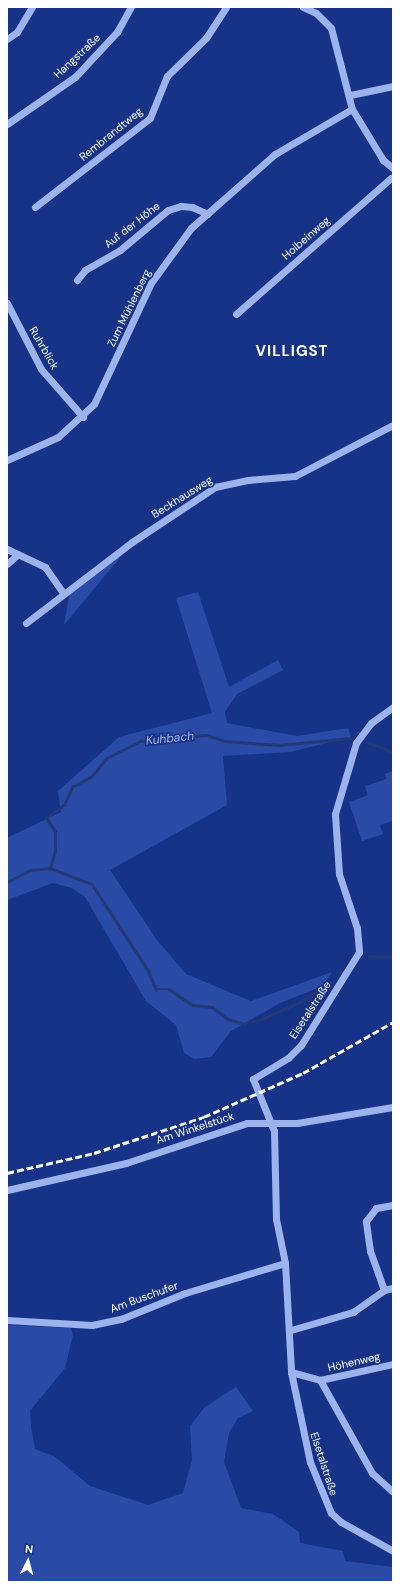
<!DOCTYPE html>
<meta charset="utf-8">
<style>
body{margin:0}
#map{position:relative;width:400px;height:1589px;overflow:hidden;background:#173387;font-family:"DM Sans",sans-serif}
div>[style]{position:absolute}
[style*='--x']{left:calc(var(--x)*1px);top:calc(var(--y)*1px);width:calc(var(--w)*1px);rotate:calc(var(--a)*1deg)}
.green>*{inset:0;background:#294ba5}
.stream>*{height:2.5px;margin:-1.25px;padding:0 1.25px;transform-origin:1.25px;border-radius:1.25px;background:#243978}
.minor>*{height:7px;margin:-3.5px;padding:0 3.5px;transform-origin:3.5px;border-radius:3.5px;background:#9db3ee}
.rail>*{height:2.5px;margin-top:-1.25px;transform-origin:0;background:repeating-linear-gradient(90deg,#fff 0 7px,transparent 0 10px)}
span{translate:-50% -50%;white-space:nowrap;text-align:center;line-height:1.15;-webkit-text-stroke:3.5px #173387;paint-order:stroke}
.street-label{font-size:11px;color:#fff}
.water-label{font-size:12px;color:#a8bdf5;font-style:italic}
.district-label{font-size:15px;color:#fff;font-weight:700;letter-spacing:1px}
.frame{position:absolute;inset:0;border:8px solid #fff;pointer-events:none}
.north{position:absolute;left:8px;top:1541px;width:40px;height:40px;-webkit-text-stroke:3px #173387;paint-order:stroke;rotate:6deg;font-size:11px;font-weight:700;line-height:16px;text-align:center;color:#fff}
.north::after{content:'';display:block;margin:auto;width:14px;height:18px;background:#fff;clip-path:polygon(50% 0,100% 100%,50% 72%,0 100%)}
</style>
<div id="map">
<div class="green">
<div style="clip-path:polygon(125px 550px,118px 560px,64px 625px,70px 591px)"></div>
<div style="clip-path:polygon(198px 592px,229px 687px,278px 660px,283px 670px,237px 694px,225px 712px,227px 723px,297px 736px,348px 728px,351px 737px,290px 752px,223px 756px,227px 805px,110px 870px,157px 940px,186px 974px,251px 1001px,332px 972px,323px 986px,280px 1003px,231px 1031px,211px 1057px,194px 1059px,184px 1053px,176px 1025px,146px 1001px,85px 897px,72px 888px,53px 883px,7px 900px,7px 838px,61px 812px,58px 791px,119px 737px,212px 713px,176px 598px)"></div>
<div style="clip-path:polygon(393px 771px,393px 821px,380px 825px,383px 834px,362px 841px,349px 802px,368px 795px,365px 786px,387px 779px,385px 774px)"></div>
<div style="clip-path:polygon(7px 1325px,71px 1328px,73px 1335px,65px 1368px,30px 1411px,31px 1427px,35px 1449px,54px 1456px,90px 1486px,148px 1505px,183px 1493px,192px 1460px,190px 1426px,205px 1407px,236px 1387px,253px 1411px,238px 1418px,229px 1433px,224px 1462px,241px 1508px,273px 1514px,299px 1532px,300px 1543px,343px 1551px,345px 1561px,393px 1567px,393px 1582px,7px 1582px)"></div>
</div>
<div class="stream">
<div style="--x:367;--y:742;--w:28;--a:21"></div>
<div style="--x:50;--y:868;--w:45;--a:20.9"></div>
<div style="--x:7;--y:882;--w:27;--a:-27"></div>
<div style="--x:31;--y:870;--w:19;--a:-6"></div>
<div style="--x:50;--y:868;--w:19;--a:-74"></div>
<div style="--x:55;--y:850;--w:18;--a:-90"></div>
<div style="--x:55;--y:832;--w:17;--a:-123"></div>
<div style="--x:46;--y:818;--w:22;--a:-36"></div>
<div style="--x:64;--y:805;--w:20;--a:-66"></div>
<div style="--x:72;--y:787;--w:21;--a:-28"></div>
<div style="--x:91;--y:777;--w:25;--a:-50"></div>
<div style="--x:107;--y:758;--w:38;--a:-27"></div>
<div style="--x:141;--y:741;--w:66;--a:-5.2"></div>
<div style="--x:207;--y:735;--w:18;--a:19"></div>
<div style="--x:224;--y:741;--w:56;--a:4.1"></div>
<div style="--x:280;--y:745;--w:71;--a:-5.6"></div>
<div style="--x:94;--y:887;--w:99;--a:57"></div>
<div style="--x:148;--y:970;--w:21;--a:67"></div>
<div style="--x:156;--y:989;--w:13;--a:0"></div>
<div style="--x:169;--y:989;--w:29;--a:34"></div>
<div style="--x:193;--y:1005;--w:19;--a:6"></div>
<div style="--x:212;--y:1007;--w:20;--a:37"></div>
<div style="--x:228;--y:1019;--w:17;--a:17"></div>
<div style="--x:244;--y:1024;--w:19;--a:-16"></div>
<div style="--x:262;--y:1019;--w:42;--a:-24.1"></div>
<div style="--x:300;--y:1002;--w:38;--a:-32"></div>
<div style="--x:369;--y:956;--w:24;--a:2"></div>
</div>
<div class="minor">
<div style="--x:303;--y:7;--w:14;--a:25"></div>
<div style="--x:316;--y:13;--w:21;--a:45"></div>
<div style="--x:331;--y:28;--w:84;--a:75.5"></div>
<div style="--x:352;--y:109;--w:60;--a:58.7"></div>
<div style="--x:383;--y:160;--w:13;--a:39"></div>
<div style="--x:7;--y:39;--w:12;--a:-35"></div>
<div style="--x:17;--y:32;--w:29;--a:-59"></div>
<div style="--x:350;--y:95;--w:44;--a:-11.8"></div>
<div style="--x:7;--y:124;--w:83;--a:-34.7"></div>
<div style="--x:75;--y:77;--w:62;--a:-47"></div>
<div style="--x:117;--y:32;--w:29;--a:-61"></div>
<div style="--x:35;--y:207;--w:145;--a:-37.7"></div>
<div style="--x:150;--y:118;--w:45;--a:-68"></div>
<div style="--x:167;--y:76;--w:54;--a:-44.3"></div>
<div style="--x:206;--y:38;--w:37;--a:-57"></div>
<div style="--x:77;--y:280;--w:13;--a:-51"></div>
<div style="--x:85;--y:270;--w:40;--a:-29.7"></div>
<div style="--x:120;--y:250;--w:62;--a:-39.8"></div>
<div style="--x:168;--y:210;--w:14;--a:-17"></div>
<div style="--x:181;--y:206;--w:11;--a:5"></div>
<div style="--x:192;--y:207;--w:17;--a:24"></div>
<div style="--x:7;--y:303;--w:74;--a:62.7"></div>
<div style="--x:41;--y:369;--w:64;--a:48.8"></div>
<div style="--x:236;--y:314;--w:206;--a:-41.3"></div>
<div style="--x:7;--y:460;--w:56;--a:-24.3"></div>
<div style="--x:58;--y:437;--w:49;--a:-42.5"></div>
<div style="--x:94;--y:404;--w:134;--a:-64.8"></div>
<div style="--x:151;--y:283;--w:68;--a:-54"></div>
<div style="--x:191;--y:228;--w:112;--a:-41.4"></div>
<div style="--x:275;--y:154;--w:89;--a:-30.3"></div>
<div style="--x:7;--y:549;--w:42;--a:25.3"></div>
<div style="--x:45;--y:567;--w:32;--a:55"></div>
<div style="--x:7;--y:564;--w:13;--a:-42"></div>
<div style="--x:26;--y:623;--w:133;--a:-37.4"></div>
<div style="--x:132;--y:542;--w:100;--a:-33.5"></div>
<div style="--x:215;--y:487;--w:34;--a:-12"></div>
<div style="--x:248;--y:480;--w:47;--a:-4.9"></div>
<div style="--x:295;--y:476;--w:110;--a:-27.5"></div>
<div style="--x:393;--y:707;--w:27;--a:144"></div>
<div style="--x:371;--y:723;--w:25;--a:127"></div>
<div style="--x:356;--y:743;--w:74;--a:106.5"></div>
<div style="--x:335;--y:814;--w:60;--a:86.2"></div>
<div style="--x:339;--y:874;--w:57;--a:71.6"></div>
<div style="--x:357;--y:928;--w:24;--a:85"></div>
<div style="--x:359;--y:952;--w:110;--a:121.9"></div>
<div style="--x:301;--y:1045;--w:18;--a:135"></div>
<div style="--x:288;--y:1058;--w:41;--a:149"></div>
<div style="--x:253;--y:1079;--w:56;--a:68"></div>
<div style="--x:274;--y:1131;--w:88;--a:88.7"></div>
<div style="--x:276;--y:1219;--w:45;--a:78.4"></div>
<div style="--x:285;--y:1263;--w:109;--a:86.8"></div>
<div style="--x:291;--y:1372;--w:92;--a:78.1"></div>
<div style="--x:310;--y:1462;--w:55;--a:67.6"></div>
<div style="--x:331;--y:1513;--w:13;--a:42"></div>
<div style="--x:341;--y:1522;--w:60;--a:29.1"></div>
<div style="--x:7;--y:1190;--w:122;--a:-12.8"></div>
<div style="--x:126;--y:1163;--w:127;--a:-18.3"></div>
<div style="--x:247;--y:1123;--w:50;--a:0"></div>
<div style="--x:297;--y:1123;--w:97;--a:-9.5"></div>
<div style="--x:384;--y:1290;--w:41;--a:-109.7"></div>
<div style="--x:370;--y:1251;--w:30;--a:-98"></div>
<div style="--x:366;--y:1221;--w:16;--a:-52"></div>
<div style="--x:376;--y:1208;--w:17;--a:-10"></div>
<div style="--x:7;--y:1320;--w:85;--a:3.4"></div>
<div style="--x:92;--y:1325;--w:30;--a:-12"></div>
<div style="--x:121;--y:1319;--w:69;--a:-22.1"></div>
<div style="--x:185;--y:1293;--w:104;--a:-16.7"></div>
<div style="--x:291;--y:1330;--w:65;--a:-16.2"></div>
<div style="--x:353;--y:1312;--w:38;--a:-35"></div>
<div style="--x:384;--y:1290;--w:9;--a:-13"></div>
<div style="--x:291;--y:1372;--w:30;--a:15"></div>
<div style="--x:320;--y:1380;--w:75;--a:-12.4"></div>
<div style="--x:320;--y:1380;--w:107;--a:60.8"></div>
<div style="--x:372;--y:1473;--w:28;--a:42"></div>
</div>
<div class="rail">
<div style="--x:7;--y:1173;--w:89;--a:-12.9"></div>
<div style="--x:94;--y:1153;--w:116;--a:-18.1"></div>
<div style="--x:204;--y:1117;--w:108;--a:-24"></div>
<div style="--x:303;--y:1073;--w:103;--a:-29.5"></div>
</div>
<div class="street-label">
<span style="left:77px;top:56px;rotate:-43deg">Hangstraße</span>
<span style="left:111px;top:134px;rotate:-39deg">Rembrandtweg</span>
<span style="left:132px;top:225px;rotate:-38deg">Auf der Höhe</span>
<span style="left:306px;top:238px;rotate:-41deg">Holbeinweg</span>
<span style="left:129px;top:308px;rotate:-64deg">Zum Mühlenberg</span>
<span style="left:44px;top:348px;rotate:60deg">Ruhrblick</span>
<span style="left:182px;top:497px;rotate:-32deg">Beckhausweg</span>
<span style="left:310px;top:1010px;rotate:-57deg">Elsetalstraße</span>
<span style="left:195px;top:1128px;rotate:-18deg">Am Winkelstück</span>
<span style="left:144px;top:1297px;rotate:-20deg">Am Buschufer</span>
<span style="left:354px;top:1362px;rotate:-13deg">Höhenweg</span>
<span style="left:324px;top:1464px;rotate:72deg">Elsetalstraße</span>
</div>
<div class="water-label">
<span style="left:170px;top:739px;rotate:-6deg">Kuhbach</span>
</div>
<div class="district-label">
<span style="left:292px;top:352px">VILLIGST</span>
</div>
<div class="frame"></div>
<div class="north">N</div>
</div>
